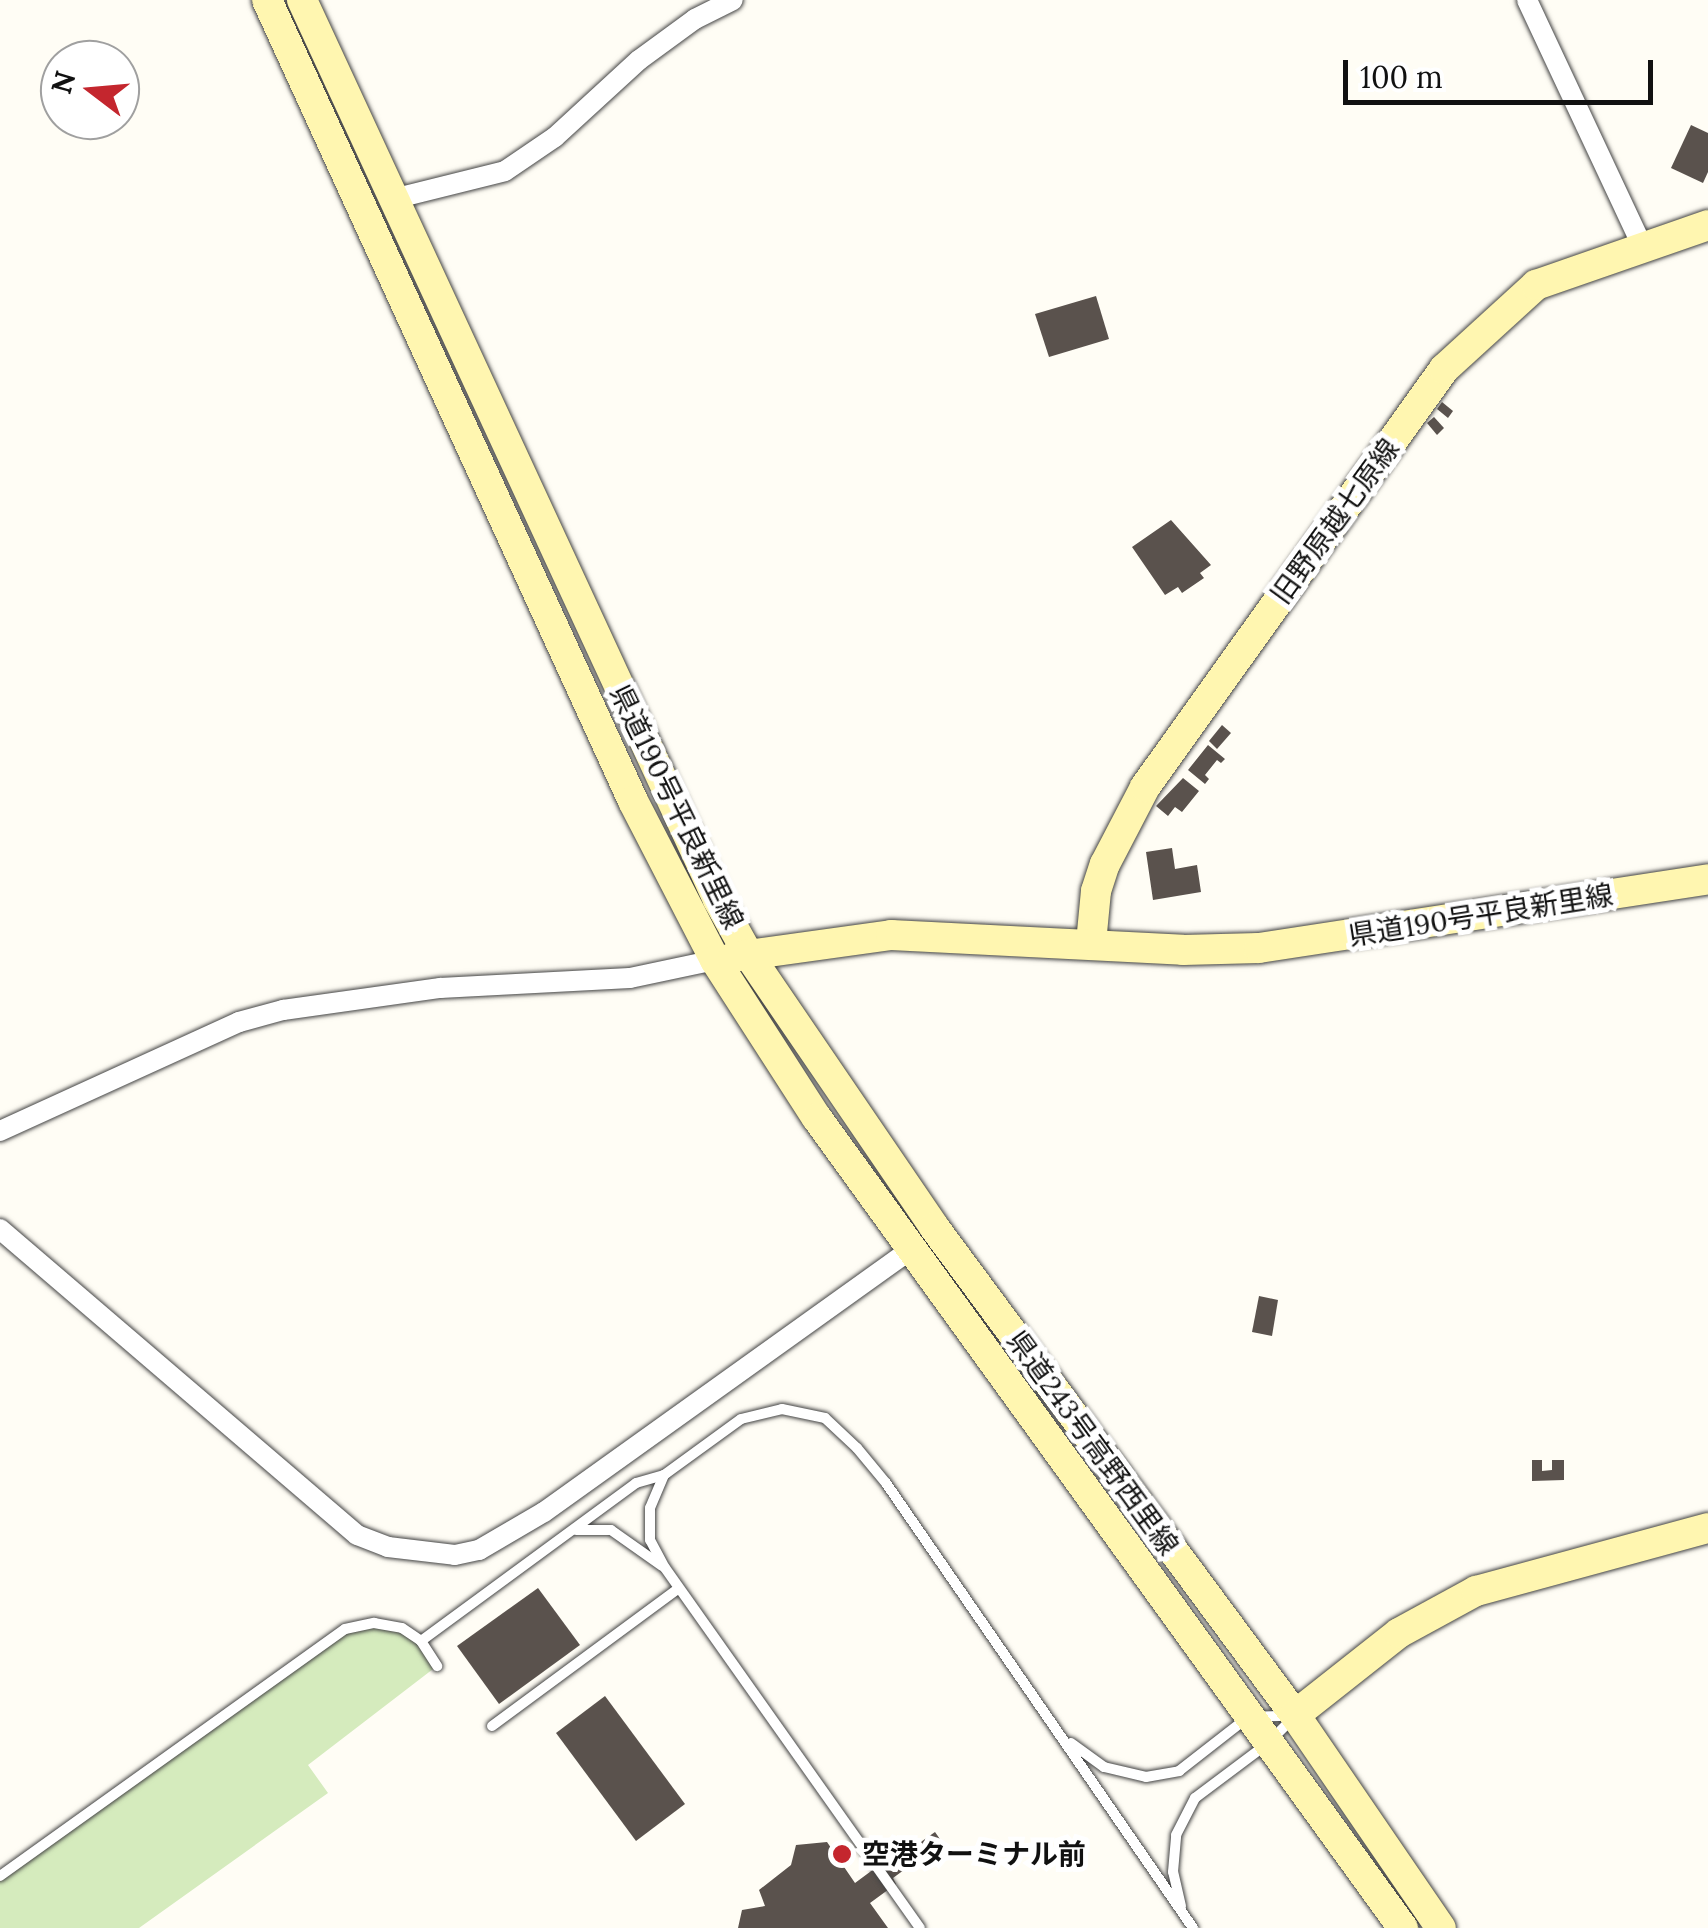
<!DOCTYPE html>
<meta charset="utf-8">
<style>
body{margin:0}
#map{position:relative;width:1708px;height:1928px;overflow:hidden;background:#fffdf5;font-family:Lora,"Noto Sans JP",serif}
div>[style]{position:absolute}
[style*='--x']{left:calc(var(--x)*1px);top:calc(var(--y)*1px);width:calc(var(--w)*1px);rotate:calc(var(--a)*1deg)}
.green>*{inset:0;background:#d5ebbd}
.building>*{inset:0;background:#5a524d}
.roads{filter:drop-shadow(0 0 2px #444) drop-shadow(0 0 2px #444)}
.lane>*{height:10px;margin:-5px;padding:0 5px;transform-origin:5px;border-radius:5px;background:#fff}
.street>*{height:20px;margin:-10px;padding:0 10px;transform-origin:10px;border-radius:10px;background:#fff}
.secondary>*{height:30px;margin:-15px;padding:0 15px;transform-origin:15px;border-radius:15px;background:#fff6b0}
.dots>*{width:28px;height:28px;translate:-50% -50%;box-sizing:border-box;border:5px solid #fff;border-radius:50%}
span{translate:-50% -50%;white-space:nowrap;text-align:center;line-height:1.15;-webkit-text-stroke:10px #fff;paint-order:stroke}
.street-label{font-size:28px;color:#111}
.poi-label{font-size:28px;color:#111;font-weight:700}
.left{translate:0 -50%;text-align:left}
.north{position:absolute;left:40px;top:40px;width:100px;height:100px;box-sizing:border-box;background:#fff;border:2px solid #a0a0a0;border-radius:50%;rotate:286deg;font-size:28px;font-weight:700;line-height:40px;text-align:center;color:#111}
.north::after{content:'';display:block;margin:auto;width:35px;height:45px;background:#c4262e;clip-path:polygon(50% 0,100% 100%,50% 72%,0 100%)}
.scale{position:absolute;left:1343px;top:60px;width:310px;height:45px;box-sizing:border-box;border:5px solid #111;border-top:0;padding-left:12px;font-size:30px;line-height:35px;white-space:nowrap;color:#111;-webkit-text-stroke:8px #fff;paint-order:stroke}
</style>
<div id="map">
<div class="green">
<div style="clip-path:polygon(374px 1623px,421px 1641px,437px 1666px,308px 1765px,328px 1793px,139px 1928px,0 1928px,0 1876px,345px 1629px)"></div>
</div>
<div class="building">
<div style="clip-path:polygon(1691px 125px,1708px 133px,1708px 172px,1703px 183px,1671px 168px)"></div>
<div style="clip-path:polygon(1096px 296px,1109px 339px,1049px 357px,1035px 314px)"></div>
<div style="clip-path:polygon(1442px 402px,1453px 411px,1448px 418px,1437px 409px)"></div>
<div style="clip-path:polygon(1434px 417px,1444px 428px,1437px 435px,1427px 423px)"></div>
<div style="clip-path:polygon(1171px 520px,1211px 565px,1200px 573px,1204px 578px,1182px 593px,1178px 587px,1165px 595px,1132px 547px)"></div>
<div style="clip-path:polygon(1222px 725px,1231px 733px,1217px 749px,1209px 741px)"></div>
<div style="clip-path:polygon(1208px 745px,1225px 759px,1221px 763px,1217px 760px,1205px 775px,1209px 779px,1205px 784px,1188px 770px)"></div>
<div style="clip-path:polygon(1183px 778px,1199px 791px,1182px 812px,1175px 807px,1168px 816px,1156px 806px)"></div>
<div style="clip-path:polygon(1172px 848px,1175px 869px,1197px 865px,1201px 892px,1153px 900px,1146px 852px)"></div>
<div style="clip-path:polygon(1259px 1296px,1278px 1300px,1272px 1336px,1252px 1332px)"></div>
<div style="clip-path:polygon(1532px 1460px,1542px 1460px,1542px 1471px,1552px 1470px,1552px 1460px,1564px 1460px,1564px 1480px,1532px 1481px)"></div>
<div style="clip-path:polygon(538px 1588px,580px 1645px,499px 1704px,457px 1646px)"></div>
<div style="clip-path:polygon(605px 1696px,685px 1804px,636px 1841px,556px 1733px)"></div>
<div style="clip-path:polygon(935px 1832px,942px 1842px,893px 1878px,896px 1884px,870px 1903px,888px 1928px,738px 1928px,742px 1910px,765px 1906px,759px 1890px,791px 1865px,796px 1845px,827px 1842px,855px 1883px,882px 1863px,885px 1867px)"></div>
</div>
<div class="roads">
<div class="lane">
<div style="--x:576;--y:1530;--w:35;--a:0"></div>
<div style="--x:611;--y:1530;--w:62;--a:35.2"></div>
<div style="--x:421;--y:1641;--w:267;--a:-36.3"></div>
<div style="--x:636;--y:1483;--w:29;--a:-16"></div>
<div style="--x:492;--y:1726;--w:232;--a:-36.4"></div>
<div style="--x:1071;--y:1743;--w:41;--a:36"></div>
<div style="--x:1104;--y:1767;--w:43;--a:13.4"></div>
<div style="--x:1146;--y:1777;--w:34;--a:-10"></div>
<div style="--x:1179;--y:1771;--w:88;--a:-38"></div>
<div style="--x:1248;--y:1717;--w:38;--a:-2"></div>
<div style="--x:0;--y:1876;--w:424;--a:-35.6"></div>
<div style="--x:345;--y:1629;--w:30;--a:-12"></div>
<div style="--x:374;--y:1623;--w:28;--a:10"></div>
<div style="--x:402;--y:1628;--w:23;--a:34"></div>
<div style="--x:421;--y:1641;--w:30;--a:57"></div>
<div style="--x:1181;--y:1906;--w:35;--a:-103"></div>
<div style="--x:1173;--y:1872;--w:37;--a:-85"></div>
<div style="--x:1176;--y:1835;--w:42;--a:-62.8"></div>
<div style="--x:1195;--y:1798;--w:90;--a:-36.9"></div>
<div style="--x:1267;--y:1744;--w:34;--a:-45"></div>
<div style="--x:920;--y:1928;--w:441;--a:-125.3"></div>
<div style="--x:665;--y:1568;--w:32;--a:-118"></div>
<div style="--x:650;--y:1540;--w:32;--a:-90"></div>
<div style="--x:650;--y:1508;--w:36;--a:-67"></div>
<div style="--x:664;--y:1475;--w:95;--a:-36"></div>
<div style="--x:741;--y:1419;--w:42;--a:-13.7"></div>
<div style="--x:782;--y:1409;--w:44;--a:11.8"></div>
<div style="--x:825;--y:1418;--w:44;--a:43.2"></div>
<div style="--x:857;--y:1448;--w:45;--a:50.4"></div>
<div style="--x:886;--y:1483;--w:541;--a:55.4"></div>
</div>
<div class="street">
<div style="--x:1527;--y:0;--w:274;--a:64.9"></div>
<div style="--x:393;--y:199;--w:115;--a:-14"></div>
<div style="--x:505;--y:171;--w:60;--a:-34.2"></div>
<div style="--x:555;--y:137;--w:114;--a:-42.5"></div>
<div style="--x:639;--y:60;--w:69;--a:-36.2"></div>
<div style="--x:695;--y:19;--w:42;--a:-26.6"></div>
<div style="--x:0;--y:1131;--w:263;--a:-24.5"></div>
<div style="--x:239;--y:1022;--w:46;--a:-15.3"></div>
<div style="--x:283;--y:1010;--w:159;--a:-8"></div>
<div style="--x:440;--y:988;--w:190;--a:-3"></div>
<div style="--x:630;--y:978;--w:87;--a:-12"></div>
<div style="--x:0;--y:1229;--w:470;--a:40.6"></div>
<div style="--x:357;--y:1535;--w:33;--a:21"></div>
<div style="--x:388;--y:1547;--w:67;--a:6.8"></div>
<div style="--x:455;--y:1555;--w:25;--a:-12"></div>
<div style="--x:479;--y:1550;--w:75;--a:-30.3"></div>
<div style="--x:544;--y:1512;--w:452;--a:-35.6"></div>
</div>
<div class="secondary">
<div style="--x:267;--y:0;--w:881;--a:65.44"></div>
<div style="--x:633;--y:801;--w:179;--a:62.7"></div>
<div style="--x:715;--y:960;--w:188;--a:57.2"></div>
<div style="--x:817;--y:1118;--w:1000;--a:54.12"></div>
<div style="--x:302;--y:0;--w:991;--a:65.19"></div>
<div style="--x:718;--y:900;--w:62;--a:60.9"></div>
<div style="--x:748;--y:954;--w:330;--a:55.7"></div>
<div style="--x:934;--y:1227;--w:607;--a:53.51"></div>
<div style="--x:1295;--y:1715;--w:258;--a:55.6"></div>
<div style="--x:1091;--y:943;--w:52;--a:-84.5"></div>
<div style="--x:1096;--y:891;--w:28;--a:-72"></div>
<div style="--x:1105;--y:864;--w:87;--a:-62.5"></div>
<div style="--x:1145;--y:787;--w:514;--a:-54.42"></div>
<div style="--x:1444;--y:369;--w:125;--a:-42.4"></div>
<div style="--x:1536;--y:285;--w:182;--a:-19.2"></div>
<div style="--x:733;--y:957;--w:160;--a:-7.9"></div>
<div style="--x:891;--y:935;--w:292;--a:2.9"></div>
<div style="--x:1183;--y:950;--w:76;--a:-1.5"></div>
<div style="--x:1259;--y:948;--w:454;--a:-8.7"></div>
<div style="--x:1295;--y:1715;--w:132;--a:-38.3"></div>
<div style="--x:1399;--y:1633;--w:88;--a:-28.6"></div>
<div style="--x:1476;--y:1591;--w:240;--a:-15.2"></div>
</div>
</div>
<div class="dots">
<div style="left:842px;top:1854px;background:#c4262e"></div>
</div>
<div class="street-label">
<span style="left:1335px;top:521px;rotate:-54deg">旧野原越七原線</span>
<span style="left:677px;top:807px;rotate:64deg">県道190号平良新里線</span>
<span style="left:1481px;top:915px;rotate:-9deg">県道190号平良新里線</span>
<span style="left:1093px;top:1443px;rotate:54deg">県道243号高野西里線</span>
</div>
<div class="poi-label">
<span class="left" style="left:862px;top:1854px">空港ターミナル前</span>
</div>
<div class="north">N</div>
<div class="scale">100 m</div>
</div>
